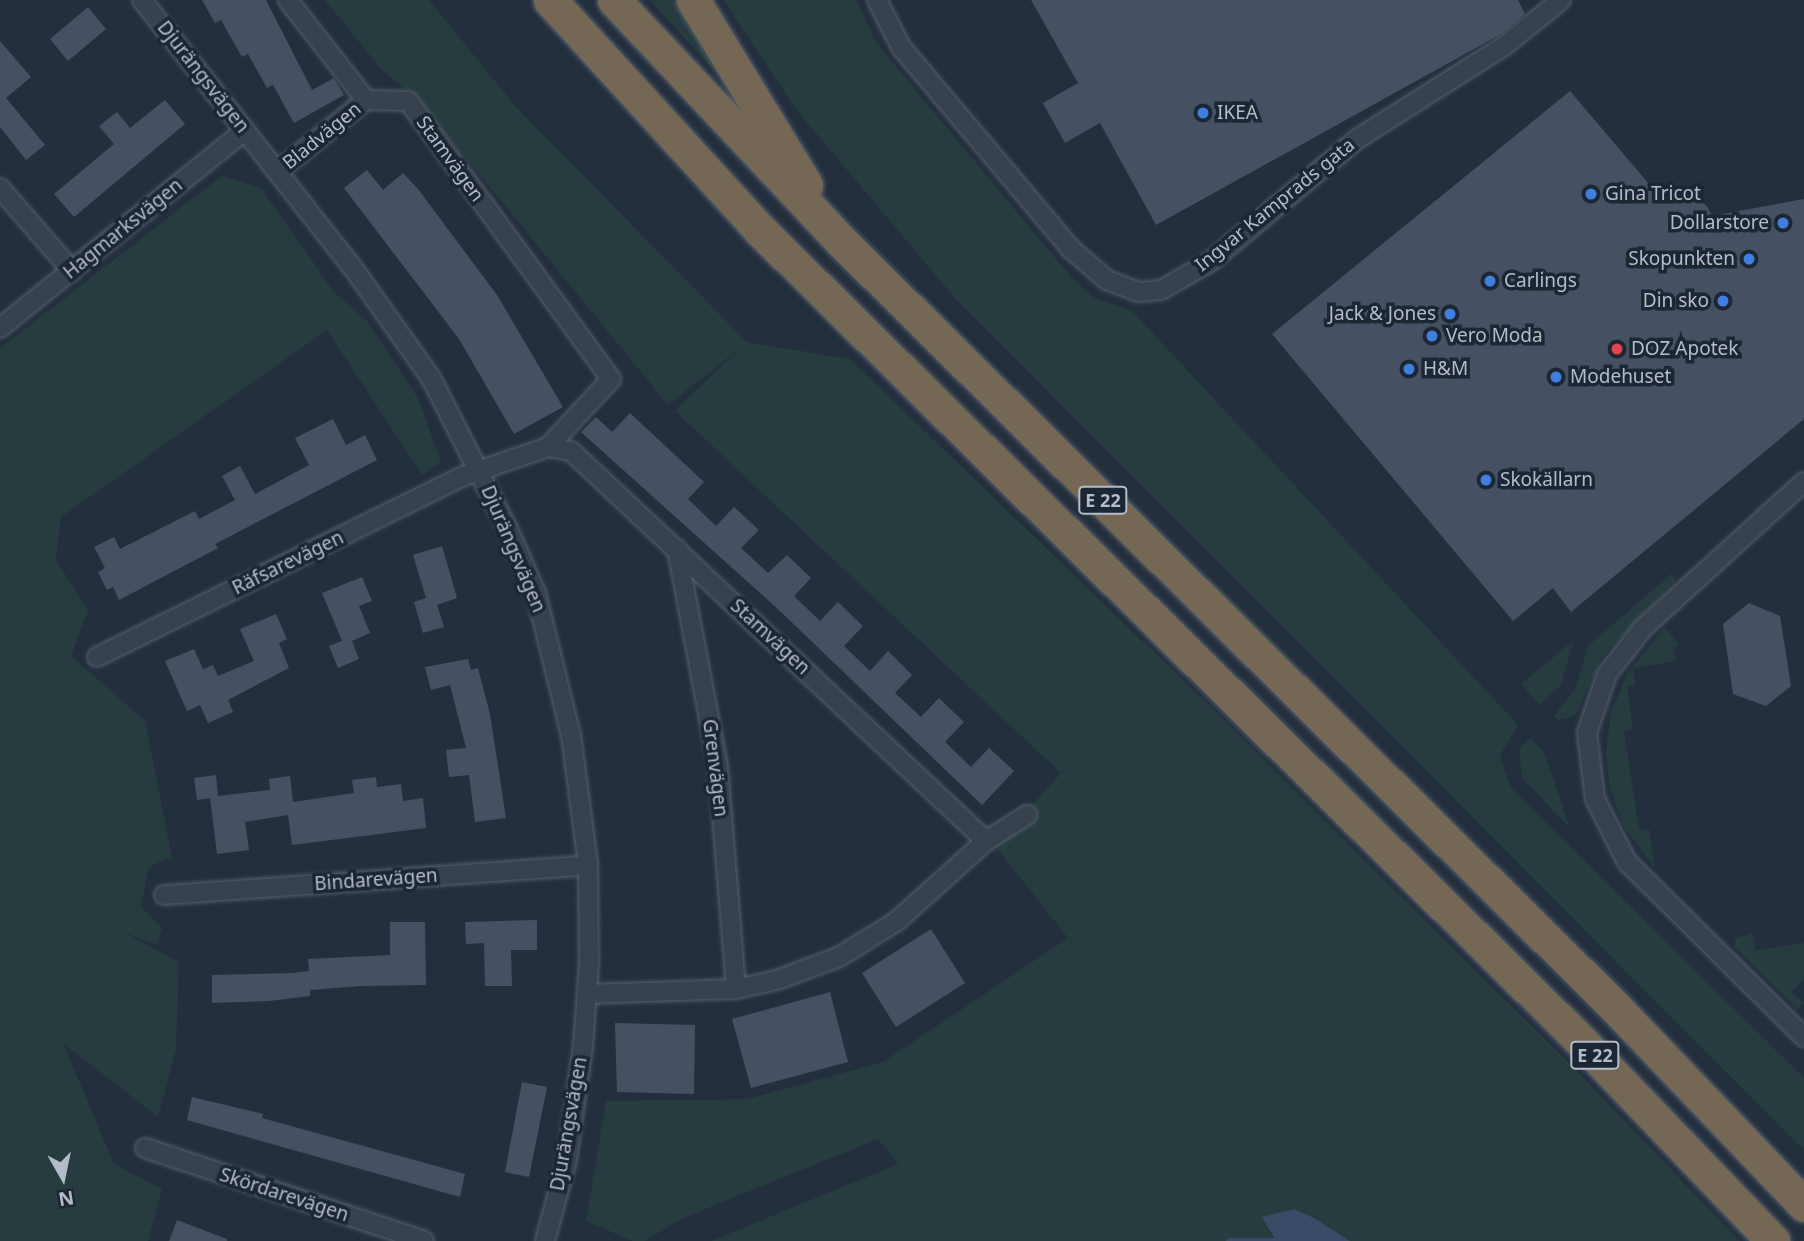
<!DOCTYPE html>
<meta charset="utf-8">
<style>
body{margin:0}
#map{position:relative;width:1804px;height:1241px;overflow:hidden;background:#242f3e;font-family:"Noto Sans",sans-serif}
div>[style]{position:absolute}
[style*='--x']{left:calc(var(--x)*1px);top:calc(var(--y)*1px);width:calc(var(--w)*1px);rotate:calc(var(--a)*1deg)}
.green>*{inset:0;background:#263c3f}
.water>*{inset:0;background:#394c67}
.stream>*{height:7px;margin:-3.5px;padding:0 3.5px;transform-origin:3.5px;border-radius:3.5px;background:#394c67}
.building>*{inset:0;background:#455162}
.roads{filter:drop-shadow(0 0 2px #565f6c) drop-shadow(0 0 2px #565f6c)}
.street>*{height:18px;margin:-9px;padding:0 9px;transform-origin:9px;border-radius:9px;background:#38414e}
.highway>*{height:33px;margin:-16.5px;padding:0 16.5px;transform-origin:16.5px;border-radius:16.5px;background:#746855}
.dots>*{width:19px;height:19px;translate:-50% -50%;box-sizing:border-box;border:4px solid #1d2633;border-radius:50%}
span{translate:-50% -50%;white-space:nowrap;text-align:center;line-height:1.15;-webkit-text-stroke:7px #1d2633;paint-order:stroke}
.shield-label span{padding:2px 5px;background:#1d2633;border:2px solid;border-radius:5px;-webkit-text-stroke-width:0}
.shield-label{font-size:18px;color:#b4bcc9;font-weight:700}
.street-label{font-size:19px;color:#b4bcc9}
.poi-label{font-size:19px;color:#b4bcc9}
.left{translate:0 -50%;text-align:left}
.right{translate:-100% -50%;text-align:right}
.north{position:absolute;left:28px;top:1143px;width:70px;height:70px;-webkit-text-stroke:5px #1d2633;paint-order:stroke;rotate:171deg;font-size:19px;font-weight:700;line-height:28px;text-align:center;color:#b4bcc9}
.north::after{content:'';display:block;margin:auto;width:24px;height:32px;background:#b4bcc9;clip-path:polygon(50% 0,100% 100%,50% 72%,0 100%)}
</style>
<div id="map">
<div class="green">
<div style="clip-path:polygon(325px 0,429px 0,515px 106px,747px 342px,850px 359px,1208px 704px,1577px 1071px,1740px 1241px,1350px 1241px,1294px 1209px,1269px 1232px,1276px 1241px,711px 1241px,898px 1164px,878px 1139px,681px 1219px,645px 1241px,633px 1241px,586px 1221px,606px 1101px,747px 1099px,883px 1062px,1068px 938px,995px 846px,1061px 773px,675px 411px,739px 349px,668px 405px,420px 102px,381px 69px)"></div>
<div style="clip-path:polygon(650px 0,675px 0,717px 74px)"></div>
<div style="clip-path:polygon(723px 0,857px 0,875px 41px,1073px 279px,1093px 297px,1132px 311px,1518px 725px,1500px 755px,1510px 787px,1804px 1078px,1804px 1150px,954px 297px,799px 113px)"></div>
<div style="clip-path:polygon(222px 176px,261px 188px,334px 292px,367px 321px,418px 398px,441px 462px,422px 475px,327px 330px,61px 517px,56px 560px,88px 610px,71px 656px,145px 721px,172px 858px,149px 866px,141px 906px,162px 929px,157px 945px,121px 931px,179px 962px,176px 1049px,158px 1117px,63px 1043px,114px 1164px,162px 1189px,148px 1241px,0 1241px,0 348px)"></div>
<div style="clip-path:polygon(1671px 574px,1676px 580px,1603px 656px,1575px 716px,1558px 720px,1554px 716px,1576px 688px,1588px 646px)"></div>
<div style="clip-path:polygon(1665px 627px,1679px 644px,1674px 648px,1676px 661px,1633px 668px,1635px 685px,1627px 686px,1633px 729px,1624px 731px,1639px 830px,1649px 829px,1655px 869px,1623px 825px,1610px 788px,1606px 753px,1611px 713px,1626px 675px)"></div>
<div style="clip-path:polygon(1574px 640px,1561px 685px,1539px 705px,1521px 684px)"></div>
<div style="clip-path:polygon(1530px 738px,1544px 752px,1570px 828px,1522px 778px,1519px 749px)"></div>
<div style="clip-path:polygon(1753px 933px,1756px 950px,1804px 943px,1804px 979px,1791px 992px,1804px 1003px,1797px 1009px,1735px 947px,1735px 938px)"></div>
</div>
<div class="water">
<div style="clip-path:polygon(1294px 1209px,1314px 1218px,1350px 1241px,1276px 1241px,1262px 1217px)"></div>
</div>
<div class="stream">
<div style="--x:1229;--y:1241;--w:47;--a:0"></div>
</div>
<div class="building">
<div style="clip-path:polygon(202px 0,266px 0,312px 90px,334px 78px,344px 95px,294px 123px,273px 85px,267px 88px,248px 54px,242px 57px,221px 20px,215px 23px)"></div>
<div style="clip-path:polygon(1031px 0,1518px 0,1525px 14px,1501px 34px,1156px 225px,1100px 123px,1065px 143px,1043px 103px,1078px 83px)"></div>
<div style="clip-path:polygon(88px 7px,106px 29px,68px 61px,50px 39px)"></div>
<div style="clip-path:polygon(0 41px,31px 77px,6px 98px,45px 145px,26px 160px,0 127px)"></div>
<div style="clip-path:polygon(1570px 91px,1660px 197px,1687px 193px,1707px 206px,1712px 216px,1804px 199px,1804px 419px,1571px 612px,1553px 588px,1513px 621px,1272px 334px)"></div>
<div style="clip-path:polygon(165px 100px,185px 124px,74px 217px,54px 194px,114px 144px,99px 126px,117px 112px,130px 128px)"></div>
<div style="clip-path:polygon(367px 170px,383px 190px,403px 173px,418px 189px,497px 295px,563px 407px,514px 434px,459px 339px,344px 188px)"></div>
<div style="clip-path:polygon(630px 413px,704px 482px,688px 499px,716px 526px,734px 507px,759px 530px,741px 548px,768px 573px,787px 555px,811px 578px,794px 596px,820px 621px,838px 602px,863px 626px,844px 646px,870px 671px,888px 651px,912px 675px,895px 693px,921px 717px,939px 698px,964px 722px,945px 742px,971px 767px,989px 748px,1014px 771px,982px 805px,780px 611px,581px 432px,596px 417px,612px 432px)"></div>
<div style="clip-path:polygon(333px 419px,346px 445px,365px 435px,377px 460px,215px 544px,218px 548px,119px 600px,113px 587px,107px 590px,98px 572px,105px 568px,94px 547px,114px 537px,120px 549px,195px 511px,199px 519px,235px 500px,222px 476px,240px 466px,255px 494px,309px 465px,295px 438px)"></div>
<div style="clip-path:polygon(442px 546px,457px 598px,437px 605px,444px 627px,423px 633px,414px 602px,426px 598px,413px 555px)"></div>
<div style="clip-path:polygon(362px 577px,372px 601px,359px 606px,370px 633px,352px 641px,359px 659px,338px 668px,329px 646px,342px 641px,322px 593px)"></div>
<div style="clip-path:polygon(1749px 603px,1780px 616px,1791px 686px,1766px 706px,1733px 694px,1723px 624px)"></div>
<div style="clip-path:polygon(276px 614px,287px 639px,279px 643px,289px 668px,228px 700px,233px 712px,208px 723px,200px 705px,187px 711px,165px 661px,194px 649px,203px 669px,213px 665px,218px 676px,254px 661px,240px 629px)"></div>
<div style="clip-path:polygon(468px 659px,471px 670px,478px 668px,490px 714px,506px 818px,475px 822px,469px 775px,449px 777px,446px 750px,466px 748px,450px 685px,431px 690px,425px 667px)"></div>
<div style="clip-path:polygon(216px 775px,218px 796px,270px 790px,269px 779px,290px 776px,293px 802px,354px 793px,352px 780px,376px 777px,377px 787px,401px 784px,403px 801px,423px 798px,426px 828px,292px 845px,288px 815px,245px 822px,249px 850px,217px 854px,210px 798px,197px 800px,194px 778px)"></div>
<div style="clip-path:polygon(537px 920px,537px 950px,511px 950px,512px 986px,485px 986px,484px 943px,466px 944px,465px 922px)"></div>
<div style="clip-path:polygon(390px 922px,425px 922px,426px 985px,360px 986px,310px 990px,310px 996px,269px 1001px,212px 1003px,212px 975px,293px 973px,309px 971px,308px 959px,390px 955px)"></div>
<div style="clip-path:polygon(931px 929px,965px 983px,896px 1027px,862px 973px)"></div>
<div style="clip-path:polygon(830px 992px,848px 1062px,751px 1088px,732px 1019px)"></div>
<div style="clip-path:polygon(615px 1023px,695px 1025px,694px 1094px,617px 1092px)"></div>
<div style="clip-path:polygon(522px 1082px,547px 1087px,529px 1177px,505px 1172px)"></div>
<div style="clip-path:polygon(192px 1097px,263px 1114px,262px 1118px,465px 1174px,460px 1197px,187px 1120px)"></div>
<div style="clip-path:polygon(177px 1220px,227px 1239px,227px 1241px,169px 1241px)"></div>
</div>
<div class="roads">
<div class="street">
<div style="--x:142;--y:0;--w:341;--a:51.8"></div>
<div style="--x:353;--y:268;--w:135;--a:54.7"></div>
<div style="--x:431;--y:378;--w:172;--a:63"></div>
<div style="--x:509;--y:531;--w:68;--a:66.5"></div>
<div style="--x:536;--y:593;--w:146;--a:76.2"></div>
<div style="--x:571;--y:735;--w:131;--a:82.5"></div>
<div style="--x:588;--y:865;--w:98;--a:89.4"></div>
<div style="--x:589;--y:963;--w:83;--a:94.1"></div>
<div style="--x:583;--y:1046;--w:115;--a:98"></div>
<div style="--x:567;--y:1160;--w:84;--a:105.2"></div>
<div style="--x:877;--y:0;--w:53;--a:62.9"></div>
<div style="--x:901;--y:47;--w:265;--a:49.9"></div>
<div style="--x:1072;--y:250;--w:46;--a:40.6"></div>
<div style="--x:1107;--y:280;--w:34;--a:21"></div>
<div style="--x:1139;--y:292;--w:22;--a:-5"></div>
<div style="--x:1161;--y:290;--w:56;--a:-29.7"></div>
<div style="--x:1210;--y:262;--w:192;--a:-39.9"></div>
<div style="--x:1357;--y:139;--w:174;--a:-32.3"></div>
<div style="--x:1504;--y:46;--w:73;--a:-38.9"></div>
<div style="--x:277;--y:172;--w:114;--a:-39"></div>
<div style="--x:366;--y:100;--w:127;--a:-128"></div>
<div style="--x:0;--y:188;--w:110;--a:49.1"></div>
<div style="--x:0;--y:328;--w:315;--a:-38.9"></div>
<div style="--x:548;--y:447;--w:23;--a:10"></div>
<div style="--x:571;--y:451;--w:569;--a:43.22"></div>
<div style="--x:1804;--y:482;--w:217;--a:137.8"></div>
<div style="--x:1643;--y:628;--w:58;--a:128"></div>
<div style="--x:1607;--y:674;--w:62;--a:108.7"></div>
<div style="--x:1587;--y:733;--w:66;--a:83.1"></div>
<div style="--x:1595;--y:799;--w:71;--a:63.1"></div>
<div style="--x:1627;--y:862;--w:249;--a:44.7"></div>
<div style="--x:677;--y:549;--w:220;--a:79.3"></div>
<div style="--x:718;--y:765;--w:225;--a:85.4"></div>
<div style="--x:97;--y:657;--w:406;--a:-26.3"></div>
<div style="--x:461;--y:477;--w:92;--a:-19"></div>
<div style="--x:548;--y:447;--w:93;--a:-47.2"></div>
<div style="--x:611;--y:379;--w:344;--a:-126.1"></div>
<div style="--x:408;--y:101;--w:42;--a:-178.6"></div>
<div style="--x:164;--y:895;--w:425;--a:-4"></div>
<div style="--x:587;--y:994;--w:149;--a:-1.9"></div>
<div style="--x:736;--y:989;--w:42;--a:-12.4"></div>
<div style="--x:777;--y:980;--w:66;--a:-20.4"></div>
<div style="--x:839;--y:957;--w:68;--a:-31.8"></div>
<div style="--x:897;--y:921;--w:120;--a:-42"></div>
<div style="--x:986;--y:841;--w:49;--a:-32.4"></div>
<div style="--x:145;--y:1148;--w:294;--a:18.4"></div>
</div>
<div class="highway">
<div style="--x:550;--y:0;--w:310;--a:47.6"></div>
<div style="--x:759;--y:229;--w:1161;--a:44.65"></div>
<div style="--x:1585;--y:1045;--w:272;--a:46.2"></div>
<div style="--x:614;--y:0;--w:334;--a:46.7"></div>
<div style="--x:843;--y:243;--w:1089;--a:44.7"></div>
<div style="--x:1617;--y:1009;--w:271;--a:46.3"></div>
<div style="--x:693;--y:0;--w:217;--a:58.6"></div>
</div>
</div>
<div class="dots">
<div style="left:1203px;top:113px;background:#3f7fe0"></div>
<div style="left:1591px;top:194px;background:#3f7fe0"></div>
<div style="left:1783px;top:223px;background:#3f7fe0"></div>
<div style="left:1749px;top:259px;background:#3f7fe0"></div>
<div style="left:1490px;top:281px;background:#3f7fe0"></div>
<div style="left:1723px;top:301px;background:#3f7fe0"></div>
<div style="left:1450px;top:314px;background:#3f7fe0"></div>
<div style="left:1432px;top:336px;background:#3f7fe0"></div>
<div style="left:1617px;top:349px;background:#e0444e"></div>
<div style="left:1409px;top:369px;background:#3f7fe0"></div>
<div style="left:1556px;top:377px;background:#3f7fe0"></div>
<div style="left:1486px;top:480px;background:#3f7fe0"></div>
</div>
<div class="shield-label">
<span style="left:1103px;top:500px">E 22</span>
<span style="left:1595px;top:1055px">E 22</span>
</div>
<div class="street-label">
<span style="left:203px;top:77px;rotate:52deg">Djurängsvägen</span>
<span style="left:322px;top:136px;rotate:-39deg">Bladvägen</span>
<span style="left:450px;top:159px;rotate:54deg">Stamvägen</span>
<span style="left:1275px;top:205px;rotate:-39deg">Ingvar Kamprads gata</span>
<span style="left:123px;top:229px;rotate:-39deg">Hagmarksvägen</span>
<span style="left:513px;top:549px;rotate:67deg">Djurängsvägen</span>
<span style="left:288px;top:563px;rotate:-26deg">Räfsarevägen</span>
<span style="left:770px;top:637px;rotate:43deg">Stamvägen</span>
<span style="left:715px;top:768px;rotate:83deg">Grenvägen</span>
<span style="left:376px;top:880px;rotate:-4deg">Bindarevägen</span>
<span style="left:569px;top:1124px;rotate:-80deg">Djurängsvägen</span>
<span style="left:284px;top:1195px;rotate:18deg">Skördarevägen</span>
</div>
<div class="poi-label">
<span class="left" style="left:1217px;top:113px">IKEA</span>
<span class="left" style="left:1605px;top:194px">Gina Tricot</span>
<span class="right" style="left:1769px;top:223px">Dollarstore</span>
<span class="right" style="left:1735px;top:259px">Skopunkten</span>
<span class="left" style="left:1504px;top:281px">Carlings</span>
<span class="right" style="left:1709px;top:301px">Din sko</span>
<span class="right" style="left:1436px;top:314px">Jack &amp; Jones</span>
<span class="left" style="left:1446px;top:336px">Vero Moda</span>
<span class="left" style="left:1631px;top:349px">DOZ Apotek</span>
<span class="left" style="left:1423px;top:369px">H&amp;M</span>
<span class="left" style="left:1570px;top:377px">Modehuset</span>
<span class="left" style="left:1500px;top:480px">Skokällarn</span>
</div>
<div class="north">N</div>
</div>
